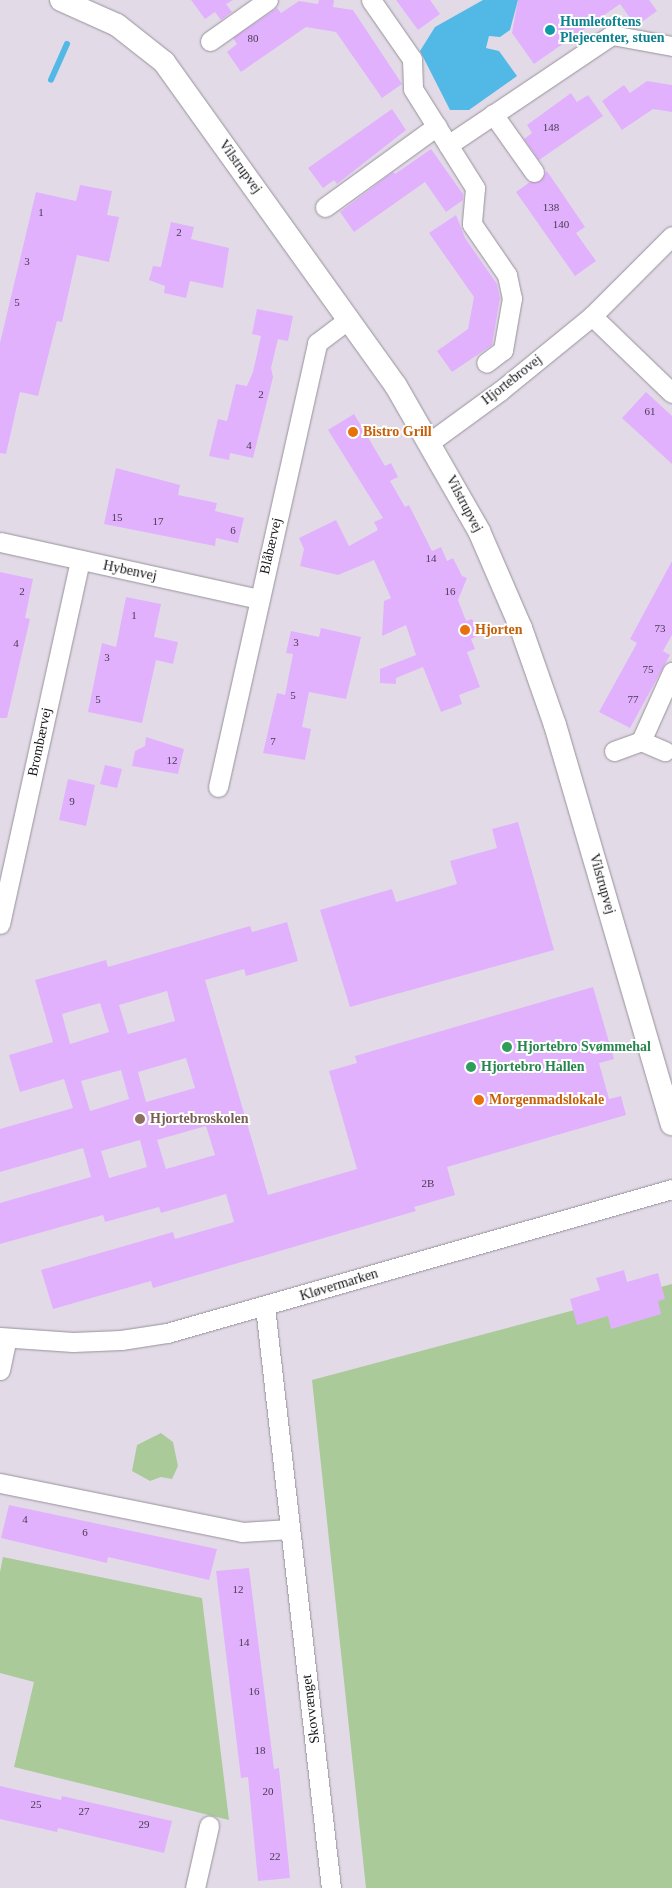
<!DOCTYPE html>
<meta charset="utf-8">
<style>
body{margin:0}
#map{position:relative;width:672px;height:1888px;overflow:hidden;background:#e2dbe7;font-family:Georgia,serif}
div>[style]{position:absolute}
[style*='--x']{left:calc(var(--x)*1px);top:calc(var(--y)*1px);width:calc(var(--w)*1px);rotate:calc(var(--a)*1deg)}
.green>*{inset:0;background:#abca9a}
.water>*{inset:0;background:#52b8e6}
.stream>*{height:5.5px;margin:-2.75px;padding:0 2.75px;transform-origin:2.75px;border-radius:2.75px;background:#52b8e6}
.building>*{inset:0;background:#e2b1fd}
.roads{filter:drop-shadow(0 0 1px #97919b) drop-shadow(0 0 1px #97919b)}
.minor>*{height:19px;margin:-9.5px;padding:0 9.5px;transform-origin:9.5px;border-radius:9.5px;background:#fff}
.tertiary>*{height:22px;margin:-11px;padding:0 11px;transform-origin:11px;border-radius:11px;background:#fff}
.dots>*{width:14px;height:14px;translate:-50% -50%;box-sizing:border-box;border:2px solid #fff;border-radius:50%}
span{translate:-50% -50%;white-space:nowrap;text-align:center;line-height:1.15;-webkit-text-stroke:4px #fff;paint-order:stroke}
.number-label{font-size:11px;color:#483a50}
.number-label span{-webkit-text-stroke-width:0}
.culture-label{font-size:14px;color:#0d838f;font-weight:700}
.left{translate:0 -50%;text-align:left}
.street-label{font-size:14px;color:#141216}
.food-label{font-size:14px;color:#c56008;font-weight:700}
.leisure-label{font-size:14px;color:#27864d;font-weight:700}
.education-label{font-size:14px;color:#785e54;font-weight:700}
</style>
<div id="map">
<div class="green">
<div style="clip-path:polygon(672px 1284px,672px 1888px,366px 1888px,312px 1380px)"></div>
<div style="clip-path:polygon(161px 1433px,173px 1442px,178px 1466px,172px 1479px,161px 1477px,150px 1481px,132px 1471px,137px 1445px)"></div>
<div style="clip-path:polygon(3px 1557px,202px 1598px,229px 1820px,14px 1767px,34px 1682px,0 1673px,0 1572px)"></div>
</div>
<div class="water">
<div style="clip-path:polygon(483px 0,518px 0,510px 30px,500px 37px,489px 36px,486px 48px,499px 51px,517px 76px,469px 110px,450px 110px,420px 51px,435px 27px)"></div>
</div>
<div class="stream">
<div style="--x:51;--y:80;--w:39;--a:-66"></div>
</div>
<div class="building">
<div style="clip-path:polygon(191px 0,233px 0,226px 4px,232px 12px,221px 20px,215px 12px,205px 19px)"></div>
<div style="clip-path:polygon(319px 0,334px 0,333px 7px,353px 10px,402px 84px,382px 98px,336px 32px,306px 27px,241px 72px,227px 52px,237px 44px,233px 38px,277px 8px,281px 13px,299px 1px,318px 4px)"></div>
<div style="clip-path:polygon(396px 0,430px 0,440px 14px,418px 30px)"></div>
<div style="clip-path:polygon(518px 0,649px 0,657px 11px,636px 26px,620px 4px,534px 64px,512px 33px)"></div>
<div style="clip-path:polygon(647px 81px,672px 85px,672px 112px,653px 109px,622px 130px,602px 101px,624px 85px,630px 93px)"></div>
<div style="clip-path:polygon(571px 93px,577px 102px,588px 95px,603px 116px,539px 160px,524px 139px,532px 133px,527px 125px)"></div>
<div style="clip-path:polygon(392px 109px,406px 130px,337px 184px,334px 180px,323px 188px,308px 168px)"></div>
<div style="clip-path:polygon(431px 149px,463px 194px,463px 200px,446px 212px,425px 182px,354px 232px,340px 212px,393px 172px,395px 174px)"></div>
<div style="clip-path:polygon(547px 171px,585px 227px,576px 233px,596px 261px,575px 276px,516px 192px,530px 182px,540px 181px)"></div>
<div style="clip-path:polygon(80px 185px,112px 191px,107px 215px,119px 217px,109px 262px,77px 255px,62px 322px,57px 321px,38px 396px,20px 392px,6px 454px,0 453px,0 343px,36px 192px,76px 201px)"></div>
<div style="clip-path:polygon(456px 215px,465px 238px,497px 284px,500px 298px,492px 345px,452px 372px,437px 351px,468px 329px,474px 297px,429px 233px)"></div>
<div style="clip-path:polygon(171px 222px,194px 227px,191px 239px,229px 248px,223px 288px,190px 281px,186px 298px,164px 293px,165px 286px,149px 280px,153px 266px,161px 267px)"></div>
<div style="clip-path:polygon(257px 309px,293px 316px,288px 341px,278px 339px,271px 368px,273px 377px,253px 458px,230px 453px,229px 460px,209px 456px,218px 419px,227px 421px,236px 384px,247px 386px,253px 372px,261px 336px,252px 334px)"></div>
<div style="clip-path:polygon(646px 392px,672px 416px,672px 464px,622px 418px)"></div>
<div style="clip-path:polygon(354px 414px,385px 466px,391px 463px,398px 477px,390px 481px,405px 507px,409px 505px,432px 551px,441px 547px,447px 561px,453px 558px,462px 576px,467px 578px,458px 600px,466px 621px,472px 619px,479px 635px,471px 639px,475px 649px,467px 652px,480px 687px,459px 695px,462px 704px,441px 712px,423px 667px,396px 678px,396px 684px,380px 683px,380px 669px,416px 655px,406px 625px,382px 636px,384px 601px,391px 598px,374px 560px,338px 575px,300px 566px,304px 549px,299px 538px,336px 520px,349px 546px,378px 530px,374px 522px,383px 518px,328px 430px)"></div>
<div style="clip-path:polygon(116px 468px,180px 485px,178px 495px,217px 503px,215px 511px,244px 518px,238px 543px,216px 538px,215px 546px,104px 524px)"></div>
<div style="clip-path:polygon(672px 561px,672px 635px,663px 651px,670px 655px,630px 728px,599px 712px,637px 643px,630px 639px)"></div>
<div style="clip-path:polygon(0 572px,33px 579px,25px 618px,30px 619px,7px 718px,0 718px)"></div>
<div style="clip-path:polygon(126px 597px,161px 604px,154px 637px,178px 642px,173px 664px,156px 660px,142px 723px,88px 712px,102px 643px,116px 647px)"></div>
<div style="clip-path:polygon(321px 628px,361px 637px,346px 699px,309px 692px,302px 727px,311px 729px,305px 760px,263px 753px,277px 693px,285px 695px,293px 654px,286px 653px,291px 631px,319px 637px)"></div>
<div style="clip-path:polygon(146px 737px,184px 749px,178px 774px,132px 766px,135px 751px,145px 746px)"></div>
<div style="clip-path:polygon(105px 765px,122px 769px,117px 788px,100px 784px)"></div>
<div style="clip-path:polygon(68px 779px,95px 785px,86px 826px,59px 820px)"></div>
<div style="clip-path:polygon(518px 822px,554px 950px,350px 1007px,320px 910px,392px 889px,396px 902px,457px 884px,450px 861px,497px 848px,492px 829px)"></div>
<div style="clip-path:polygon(evenodd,287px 922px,298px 961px,246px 976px,244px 969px,205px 980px,268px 1195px,357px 1169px,329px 1071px,357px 1063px,355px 1056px,593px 987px,614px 1059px,599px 1063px,609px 1099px,621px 1096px,626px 1115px,447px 1167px,455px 1195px,414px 1207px,416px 1211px,153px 1288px,151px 1281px,53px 1309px,41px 1270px,173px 1232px,175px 1239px,234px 1222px,226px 1194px,161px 1213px,159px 1207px,105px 1222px,103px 1215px,0 1244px,0 1203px,91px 1177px,83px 1148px,0 1172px,0 1129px,73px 1108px,64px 1079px,20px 1092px,9px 1055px,53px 1042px,35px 980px,106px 960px,108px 967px,250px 926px,252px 932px,287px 922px,167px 991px,175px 1021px,128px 1034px,119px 1005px,167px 991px,287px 922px,100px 1003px,109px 1032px,70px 1044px,62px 1014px,100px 1003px,287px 922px,186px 1058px,195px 1088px,146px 1102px,138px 1072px,186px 1058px,287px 922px,121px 1070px,129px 1099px,90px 1111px,81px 1081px,121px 1070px,287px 922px,206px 1126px,215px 1155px,166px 1169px,157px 1140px,206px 1126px,287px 922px,140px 1140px,147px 1167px,109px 1178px,101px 1151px,140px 1140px)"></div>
<div style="clip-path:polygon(624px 1270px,627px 1282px,658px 1273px,665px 1299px,658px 1301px,661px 1314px,611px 1329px,608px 1316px,577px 1325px,570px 1299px,600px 1290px,596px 1278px)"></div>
<div style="clip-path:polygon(9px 1505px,217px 1549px,209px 1580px,108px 1557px,107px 1563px,1px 1538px)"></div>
<div style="clip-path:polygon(249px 1568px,274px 1769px,279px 1768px,290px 1878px,258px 1881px,248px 1777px,241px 1778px,216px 1571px)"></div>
<div style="clip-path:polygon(0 1786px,61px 1800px,62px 1796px,172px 1821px,164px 1853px,58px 1828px,57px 1832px,0 1819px)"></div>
</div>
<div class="roads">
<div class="minor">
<div style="--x:371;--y:0;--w:72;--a:55.2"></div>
<div style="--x:412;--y:59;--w:30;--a:88"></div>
<div style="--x:413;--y:89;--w:117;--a:57.9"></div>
<div style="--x:475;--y:188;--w:36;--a:95"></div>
<div style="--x:472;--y:224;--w:62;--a:55.5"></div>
<div style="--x:507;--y:275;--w:24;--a:78"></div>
<div style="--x:512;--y:298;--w:53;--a:99.8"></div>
<div style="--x:503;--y:350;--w:21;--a:143"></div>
<div style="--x:210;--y:41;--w:71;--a:-35.3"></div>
<div style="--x:493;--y:114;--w:71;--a:54.7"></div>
<div style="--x:448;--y:145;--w:197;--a:-33.9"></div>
<div style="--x:612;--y:35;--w:61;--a:10.4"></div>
<div style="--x:325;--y:207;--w:138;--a:-35.9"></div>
<div style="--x:592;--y:316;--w:111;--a:43.9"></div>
<div style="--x:430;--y:442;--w:87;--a:-36.1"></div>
<div style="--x:500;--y:391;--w:119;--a:-39.2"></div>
<div style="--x:592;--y:316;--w:113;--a:-45"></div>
<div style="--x:0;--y:542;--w:265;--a:12.4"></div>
<div style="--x:641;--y:741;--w:26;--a:23"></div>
<div style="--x:614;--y:751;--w:29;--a:-20"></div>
<div style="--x:641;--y:741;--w:76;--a:-65.8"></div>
<div style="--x:218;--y:787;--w:455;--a:-77.4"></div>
<div style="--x:317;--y:343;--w:40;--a:-37"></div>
<div style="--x:0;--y:924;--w:373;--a:-77.6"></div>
<div style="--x:265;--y:1307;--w:585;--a:83.52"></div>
<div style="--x:0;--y:1337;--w:73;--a:3.9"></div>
<div style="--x:73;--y:1342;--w:48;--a:-2.4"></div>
<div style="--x:121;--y:1340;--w:47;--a:-8.7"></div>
<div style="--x:167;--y:1333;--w:525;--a:-15.92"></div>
<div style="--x:0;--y:1370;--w:33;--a:-78"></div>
<div style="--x:0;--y:1483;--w:247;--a:11.4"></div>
<div style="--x:242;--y:1532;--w:48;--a:-3.6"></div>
<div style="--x:195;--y:1888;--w:64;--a:-77.3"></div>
</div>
<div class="tertiary">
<div style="--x:61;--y:0;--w:61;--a:24.1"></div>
<div style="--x:117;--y:25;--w:60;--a:38.2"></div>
<div style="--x:164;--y:62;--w:398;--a:54.4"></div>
<div style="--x:396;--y:386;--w:167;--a:60.2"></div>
<div style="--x:479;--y:531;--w:106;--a:66.6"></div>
<div style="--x:521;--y:628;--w:103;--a:70.7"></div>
<div style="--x:555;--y:725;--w:416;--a:73.7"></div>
</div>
</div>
<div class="dots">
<div style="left:550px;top:30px;background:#0f9aa8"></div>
<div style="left:353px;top:432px;background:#e8710a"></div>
<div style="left:465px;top:630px;background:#e8710a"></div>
<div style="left:507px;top:1047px;background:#2e9e5b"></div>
<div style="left:471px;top:1067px;background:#2e9e5b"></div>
<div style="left:479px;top:1100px;background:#e8710a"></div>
<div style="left:140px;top:1119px;background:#8d6e63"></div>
</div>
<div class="number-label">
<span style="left:253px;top:38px">80</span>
<span style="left:551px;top:127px">148</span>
<span style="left:551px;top:207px">138</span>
<span style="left:41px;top:212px">1</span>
<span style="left:561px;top:224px">140</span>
<span style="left:179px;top:232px">2</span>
<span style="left:27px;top:261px">3</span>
<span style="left:17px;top:302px">5</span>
<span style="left:261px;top:394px">2</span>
<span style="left:650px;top:411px">61</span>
<span style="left:249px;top:445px">4</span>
<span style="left:117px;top:517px">15</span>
<span style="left:158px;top:521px">17</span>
<span style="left:233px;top:530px">6</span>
<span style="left:431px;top:558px">14</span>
<span style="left:22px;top:591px">2</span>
<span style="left:450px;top:591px">16</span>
<span style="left:134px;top:615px">1</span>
<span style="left:660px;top:628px">73</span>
<span style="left:296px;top:642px">3</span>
<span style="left:16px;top:643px">4</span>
<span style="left:107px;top:657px">3</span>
<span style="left:648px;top:669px">75</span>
<span style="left:293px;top:695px">5</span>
<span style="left:98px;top:699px">5</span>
<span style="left:633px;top:699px">77</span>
<span style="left:273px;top:741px">7</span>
<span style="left:172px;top:760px">12</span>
<span style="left:72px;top:801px">9</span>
<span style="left:428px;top:1183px">2B</span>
<span style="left:25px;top:1519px">4</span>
<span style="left:85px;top:1532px">6</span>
<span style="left:238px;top:1589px">12</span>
<span style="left:244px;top:1642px">14</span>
<span style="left:254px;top:1691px">16</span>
<span style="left:260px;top:1750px">18</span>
<span style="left:268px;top:1791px">20</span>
<span style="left:36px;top:1804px">25</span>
<span style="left:84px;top:1811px">27</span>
<span style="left:144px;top:1824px">29</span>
<span style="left:275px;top:1856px">22</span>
</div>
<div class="culture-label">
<span class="left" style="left:560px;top:30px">Humletoftens<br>Plejecenter, stuen</span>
</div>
<div class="street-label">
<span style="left:240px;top:167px;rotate:54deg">Vilstrupvej</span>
<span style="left:512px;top:380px;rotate:-38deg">Hjortebrovej</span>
<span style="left:464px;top:504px;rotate:62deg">Vilstrupvej</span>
<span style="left:271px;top:546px;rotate:-77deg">Blåbærvej</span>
<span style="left:130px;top:571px;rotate:12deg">Hybenvej</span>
<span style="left:40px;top:742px;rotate:-78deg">Brombærvej</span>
<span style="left:602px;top:884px;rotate:74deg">Vilstrupvej</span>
<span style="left:339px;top:1285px;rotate:-17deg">Kløvermarken</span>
<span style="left:311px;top:1709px;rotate:-97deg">Skovvænget</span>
</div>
<div class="food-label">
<span class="left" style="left:363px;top:432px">Bistro Grill</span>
<span class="left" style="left:475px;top:630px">Hjorten</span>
<span class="left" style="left:489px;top:1100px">Morgenmadslokale</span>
</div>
<div class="leisure-label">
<span class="left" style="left:517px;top:1047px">Hjortebro Svømmehal</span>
<span class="left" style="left:481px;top:1067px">Hjortebro Hallen</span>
</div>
<div class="education-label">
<span class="left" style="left:150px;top:1119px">Hjortebroskolen</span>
</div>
</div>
